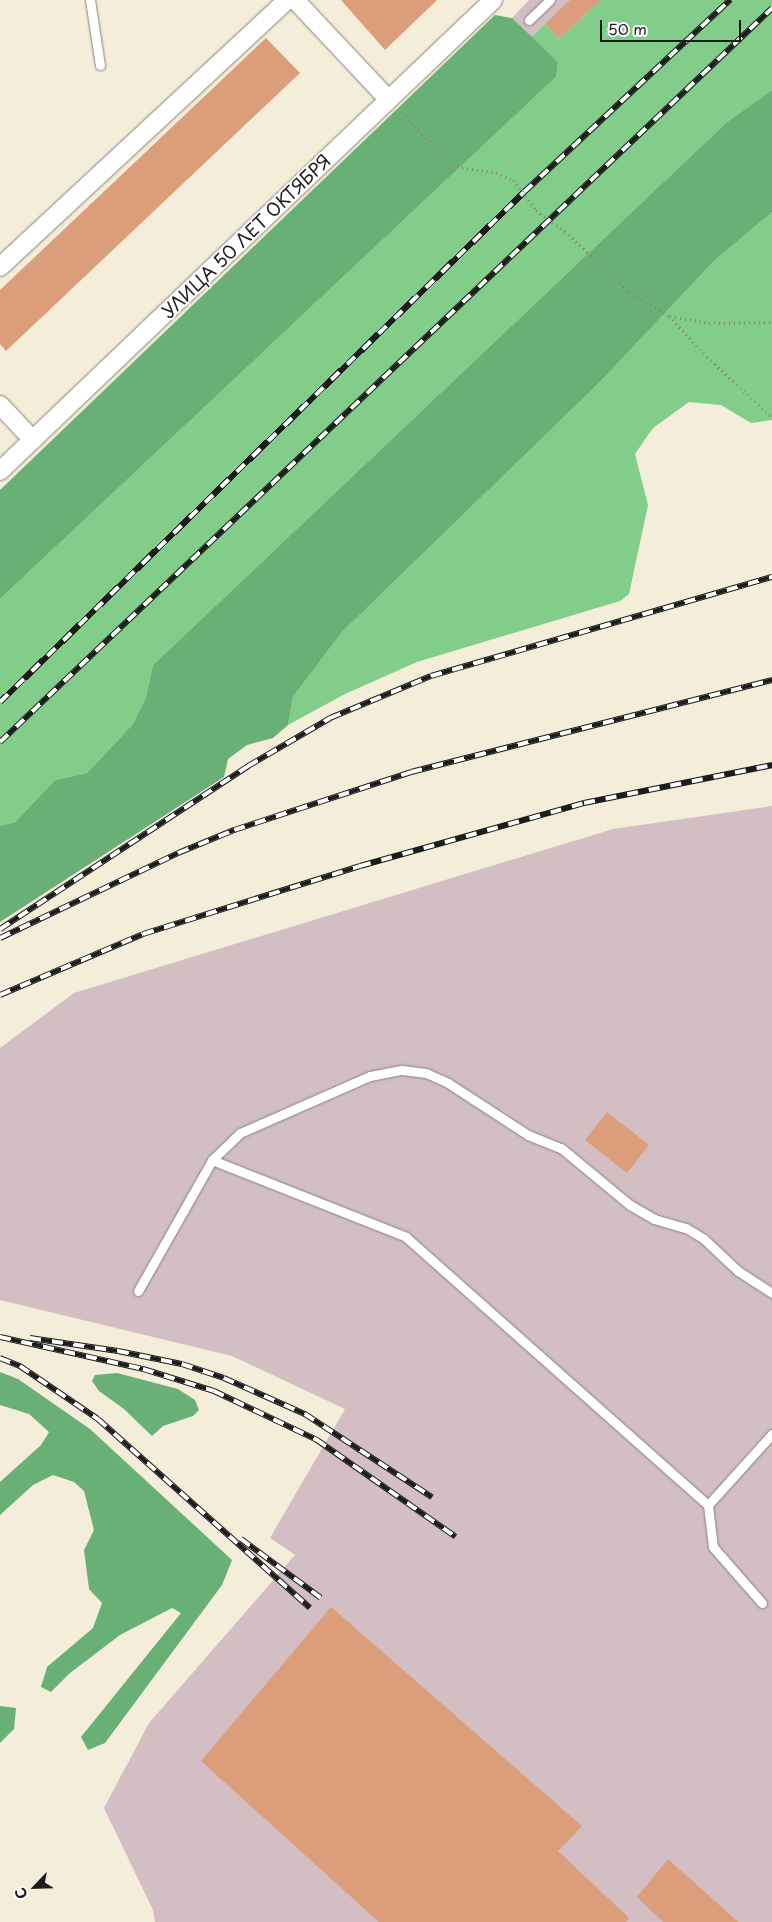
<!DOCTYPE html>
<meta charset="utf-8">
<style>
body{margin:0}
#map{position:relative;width:772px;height:1922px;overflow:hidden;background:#f4edd9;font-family:"Playpen Sans",sans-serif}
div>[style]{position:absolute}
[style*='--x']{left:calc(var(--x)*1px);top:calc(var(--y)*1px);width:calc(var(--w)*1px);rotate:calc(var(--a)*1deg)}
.industrial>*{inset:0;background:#d2bec3}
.green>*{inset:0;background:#82cd8a}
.forest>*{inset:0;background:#69b076}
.building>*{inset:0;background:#db9d7a}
.path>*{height:3px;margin-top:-1.5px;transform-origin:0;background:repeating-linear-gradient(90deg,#88847a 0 1px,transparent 0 5px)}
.roads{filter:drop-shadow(0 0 1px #88847a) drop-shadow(0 0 1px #88847a)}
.lane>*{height:9px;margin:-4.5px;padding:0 4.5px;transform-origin:4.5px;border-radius:4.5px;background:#fff}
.street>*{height:18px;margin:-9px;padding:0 9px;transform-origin:9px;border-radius:9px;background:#fff}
.rail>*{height:5.5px;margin-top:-2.75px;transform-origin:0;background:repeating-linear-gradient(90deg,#fff 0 11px,#1c1c1c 0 22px);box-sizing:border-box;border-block:1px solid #1c1c1c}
span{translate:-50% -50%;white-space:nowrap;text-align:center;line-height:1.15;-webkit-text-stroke:4px #fff;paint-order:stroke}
.street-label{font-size:18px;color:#1c1c1c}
.north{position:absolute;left:10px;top:1862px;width:50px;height:50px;-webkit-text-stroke:4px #fff;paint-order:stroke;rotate:246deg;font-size:14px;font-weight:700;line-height:20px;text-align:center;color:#1c1c1c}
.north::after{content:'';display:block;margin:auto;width:18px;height:22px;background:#1c1c1c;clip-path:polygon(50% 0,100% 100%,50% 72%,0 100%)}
.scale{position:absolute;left:600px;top:20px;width:141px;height:22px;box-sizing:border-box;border:2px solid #1c1c1c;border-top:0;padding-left:6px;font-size:15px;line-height:18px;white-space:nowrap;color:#1c1c1c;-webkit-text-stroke:4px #fff;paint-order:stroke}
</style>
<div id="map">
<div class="industrial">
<div style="clip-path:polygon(529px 0,601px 0,559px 39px,545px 24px,531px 38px,512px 18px)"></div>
<div style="clip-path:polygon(772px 806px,772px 1922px,155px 1922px,153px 1910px,104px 1808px,149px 1723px,295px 1555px,270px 1538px,345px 1409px,232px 1356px,0 1300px,0 1048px,74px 993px,613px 829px)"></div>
</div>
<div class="green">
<div style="clip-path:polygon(601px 0,772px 0,772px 90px,727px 122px,153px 665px,146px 697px,133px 724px,87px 773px,55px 780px,15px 822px,0 826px,0 599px,556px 77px,558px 62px,531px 38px,545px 24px,559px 39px)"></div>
<div style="clip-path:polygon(772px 212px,772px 420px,751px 423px,721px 405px,689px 402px,653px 428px,635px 454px,648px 505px,629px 594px,620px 601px,417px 662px,345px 694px,288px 725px,293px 697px,342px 632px,599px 383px,713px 262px)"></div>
</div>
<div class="forest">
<div style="clip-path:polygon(495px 15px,512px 18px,558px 62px,556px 77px,0 599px,0 490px)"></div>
<div style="clip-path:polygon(772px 90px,772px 212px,713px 262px,599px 383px,342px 632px,293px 697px,288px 725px,273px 738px,247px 745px,228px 759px,224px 777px,0 922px,0 826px,15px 822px,55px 780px,87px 773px,133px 724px,146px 697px,153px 665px,727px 122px)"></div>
<div style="clip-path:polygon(0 1372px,18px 1379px,90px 1429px,232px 1560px,222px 1585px,105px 1743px,88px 1750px,81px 1737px,181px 1613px,172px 1608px,120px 1635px,70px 1673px,51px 1692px,41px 1687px,47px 1667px,93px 1628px,102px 1603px,89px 1589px,84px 1550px,94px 1530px,84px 1491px,74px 1482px,53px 1475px,33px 1485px,0 1515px,0 1482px,41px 1445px,49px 1432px,29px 1414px,0 1405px)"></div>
<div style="clip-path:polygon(117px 1373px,178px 1389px,195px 1400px,199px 1410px,193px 1416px,163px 1426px,152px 1436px,124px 1409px,99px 1391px,92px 1381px,95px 1375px)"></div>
<div style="clip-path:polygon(0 1706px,16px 1708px,14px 1729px,0 1743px)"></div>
</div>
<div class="building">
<div style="clip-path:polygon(341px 0,437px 0,385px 50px)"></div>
<div style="clip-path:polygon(570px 0,601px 0,559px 39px,545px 24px)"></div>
<div style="clip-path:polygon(266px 38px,300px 73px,6px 351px,0 344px,0 290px)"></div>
<div style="clip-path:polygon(607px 1112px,649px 1145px,627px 1173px,585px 1140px)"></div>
<div style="clip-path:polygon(331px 1607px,582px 1826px,558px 1851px,629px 1918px,626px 1922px,379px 1922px,201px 1761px)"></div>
<div style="clip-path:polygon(668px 1859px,716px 1902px,738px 1922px,663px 1922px,637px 1897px)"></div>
</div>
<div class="path">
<div style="--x:401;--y:112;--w:74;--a:46.6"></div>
<div style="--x:452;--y:166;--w:45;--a:9"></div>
<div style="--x:496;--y:173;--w:18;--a:22"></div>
<div style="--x:513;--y:180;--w:38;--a:53"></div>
<div style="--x:536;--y:210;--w:36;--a:36"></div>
<div style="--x:565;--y:231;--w:88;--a:43.6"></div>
<div style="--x:629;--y:292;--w:47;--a:31"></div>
<div style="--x:669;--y:316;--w:56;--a:47.2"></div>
<div style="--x:707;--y:357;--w:88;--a:42.7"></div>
<div style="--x:670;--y:316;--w:40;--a:10"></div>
<div style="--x:709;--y:323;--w:63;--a:-0.9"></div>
</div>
<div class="roads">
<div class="lane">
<div style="--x:90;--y:0;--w:66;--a:81.3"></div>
<div style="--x:529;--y:20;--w:29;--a:-44"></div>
<div style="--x:212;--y:1160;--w:209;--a:21.6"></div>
<div style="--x:406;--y:1237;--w:404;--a:41.6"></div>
<div style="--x:138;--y:1291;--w:150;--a:-60.5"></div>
<div style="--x:212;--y:1160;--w:39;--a:-44"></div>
<div style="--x:240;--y:1133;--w:142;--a:-23.7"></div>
<div style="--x:370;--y:1076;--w:33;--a:-11"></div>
<div style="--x:402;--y:1070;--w:24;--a:7"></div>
<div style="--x:426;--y:1073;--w:24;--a:24"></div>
<div style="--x:448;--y:1083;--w:95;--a:33"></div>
<div style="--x:528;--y:1135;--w:35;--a:22"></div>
<div style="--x:561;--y:1148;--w:89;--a:39.6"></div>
<div style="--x:630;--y:1205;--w:28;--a:30"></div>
<div style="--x:654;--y:1219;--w:33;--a:16"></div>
<div style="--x:686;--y:1228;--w:21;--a:31"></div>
<div style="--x:704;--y:1239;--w:47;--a:43.3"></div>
<div style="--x:738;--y:1271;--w:40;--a:32.9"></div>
<div style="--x:762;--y:1603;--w:74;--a:-131.2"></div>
<div style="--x:713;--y:1547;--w:42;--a:-96.8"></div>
<div style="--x:708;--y:1505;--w:96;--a:-48"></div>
</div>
<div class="street">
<div style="--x:295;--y:0;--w:136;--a:46.8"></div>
<div style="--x:0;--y:267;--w:392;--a:-42.9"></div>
<div style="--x:0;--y:405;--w:48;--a:46.7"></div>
<div style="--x:0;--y:471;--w:682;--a:-43.69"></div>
</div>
</div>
<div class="rail">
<div style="--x:0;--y:702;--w:731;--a:-44.22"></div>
<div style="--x:524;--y:192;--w:282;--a:-43"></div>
<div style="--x:0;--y:742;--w:1065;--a:-43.55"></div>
<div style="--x:0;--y:929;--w:297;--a:-33.3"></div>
<div style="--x:248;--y:766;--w:95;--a:-30.3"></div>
<div style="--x:330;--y:718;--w:109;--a:-22.6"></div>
<div style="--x:431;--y:676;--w:355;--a:-16.2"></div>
<div style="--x:0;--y:938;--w:197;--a:-25.5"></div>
<div style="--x:178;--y:853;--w:61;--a:-22.3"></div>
<div style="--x:234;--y:830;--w:186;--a:-18.1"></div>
<div style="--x:411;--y:772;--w:373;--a:-14.3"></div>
<div style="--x:0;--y:995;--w:155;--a:-23.1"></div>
<div style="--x:143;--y:934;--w:227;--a:-17.4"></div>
<div style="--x:360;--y:866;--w:233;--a:-15.7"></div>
<div style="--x:584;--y:803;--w:192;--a:-11.4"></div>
<div style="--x:0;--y:1337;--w:147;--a:12.6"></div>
<div style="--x:143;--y:1369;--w:74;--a:17.2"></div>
<div style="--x:214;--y:1391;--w:114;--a:25.4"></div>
<div style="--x:317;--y:1440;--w:169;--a:34.9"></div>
<div style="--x:30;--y:1338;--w:89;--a:8.4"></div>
<div style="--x:118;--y:1351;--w:65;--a:11.5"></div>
<div style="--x:182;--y:1364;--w:44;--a:18.4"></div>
<div style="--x:224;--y:1378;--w:89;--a:24"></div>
<div style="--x:305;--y:1414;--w:152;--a:33.2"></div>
<div style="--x:0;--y:1358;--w:22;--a:22"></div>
<div style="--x:20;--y:1366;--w:94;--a:34.2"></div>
<div style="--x:98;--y:1419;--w:284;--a:41.7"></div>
<div style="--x:241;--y:1539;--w:99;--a:36.4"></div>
</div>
<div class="street-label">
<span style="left:246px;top:236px;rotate:-44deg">УЛИЦА 50 ЛЕТ ОКТЯБРЯ</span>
</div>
<div class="north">С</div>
<div class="scale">50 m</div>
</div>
